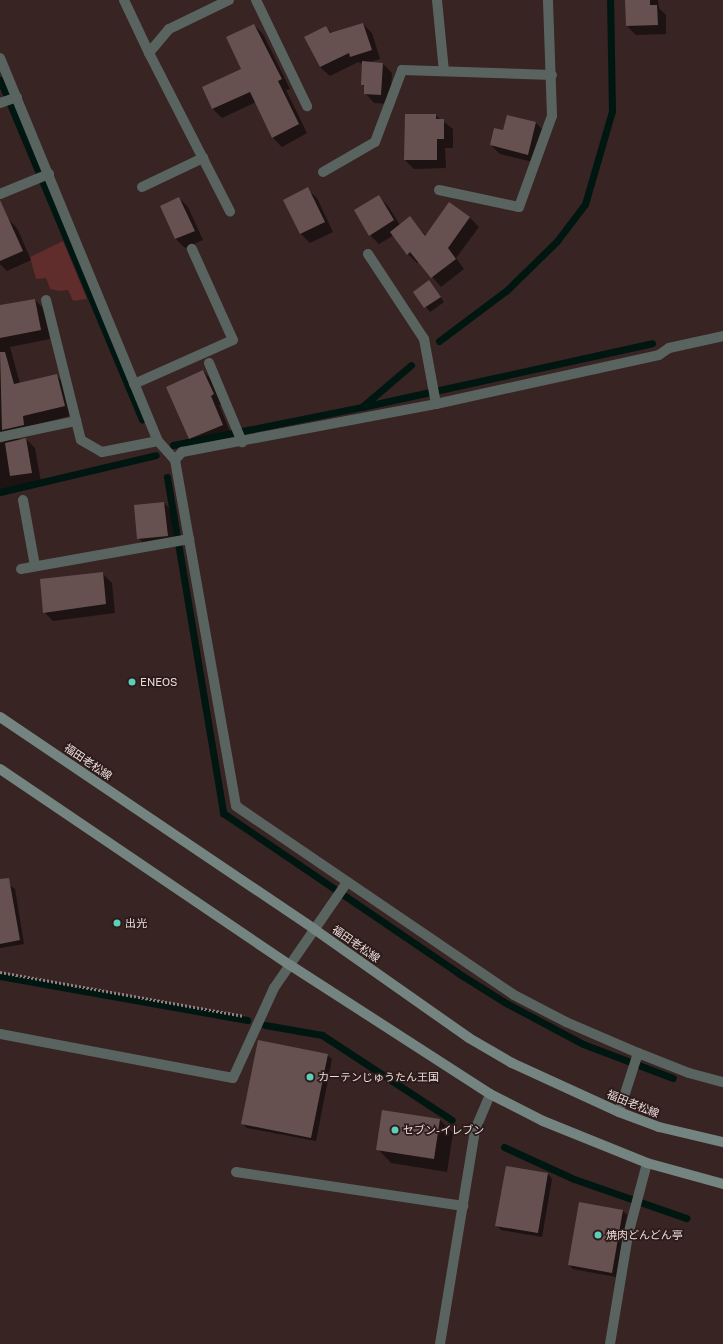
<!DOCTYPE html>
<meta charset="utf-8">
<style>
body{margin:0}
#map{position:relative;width:723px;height:1344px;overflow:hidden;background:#372423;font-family:"Public Sans","Noto Sans JP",sans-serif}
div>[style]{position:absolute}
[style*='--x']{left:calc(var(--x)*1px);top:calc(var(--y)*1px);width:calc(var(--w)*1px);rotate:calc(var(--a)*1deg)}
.green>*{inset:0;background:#602c2c}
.shadow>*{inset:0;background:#0007}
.stream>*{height:7px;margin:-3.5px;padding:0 3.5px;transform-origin:3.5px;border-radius:3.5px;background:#001611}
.building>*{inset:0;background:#675150}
.path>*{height:2.5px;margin-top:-1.25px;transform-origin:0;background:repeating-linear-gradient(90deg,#90807f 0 2px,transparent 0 4px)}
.street>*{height:10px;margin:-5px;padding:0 5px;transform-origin:5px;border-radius:5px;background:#596461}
.secondary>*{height:10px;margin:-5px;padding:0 5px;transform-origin:5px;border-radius:5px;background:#748480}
.dots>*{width:11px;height:11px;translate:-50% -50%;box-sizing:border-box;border:2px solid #2d1b1a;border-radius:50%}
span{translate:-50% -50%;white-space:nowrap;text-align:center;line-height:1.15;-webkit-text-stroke:3.5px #2d1b1a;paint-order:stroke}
.poi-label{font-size:11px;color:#ebdedd}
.left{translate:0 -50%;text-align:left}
.street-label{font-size:11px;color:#ebdedd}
</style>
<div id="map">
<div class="green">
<div style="clip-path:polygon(63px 241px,87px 299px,73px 301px,68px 290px,59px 291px,50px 289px,46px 278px,36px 279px,30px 257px)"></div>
</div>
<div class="shadow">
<div style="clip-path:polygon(626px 0,658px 0,659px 8px,666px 15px,666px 34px,636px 35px,627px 26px)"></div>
<div style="clip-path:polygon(363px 24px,372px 33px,380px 59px,370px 62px,383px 64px,392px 73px,390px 104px,374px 103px,365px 93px,365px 88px,362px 84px,363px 64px,358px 62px,330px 76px,320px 67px,306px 37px,326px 28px,332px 33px)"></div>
<div style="clip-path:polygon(254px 25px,263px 34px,290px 89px,286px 90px,307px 133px,282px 147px,273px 138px,256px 102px,222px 118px,213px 109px,203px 88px,242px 69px)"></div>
<div style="clip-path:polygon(435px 115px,453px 129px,453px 148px,445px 148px,446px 168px,414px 169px,405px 160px)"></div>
<div style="clip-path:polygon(508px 116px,536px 123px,545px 132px,537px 163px,500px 154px,491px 145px,504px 132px)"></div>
<div style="clip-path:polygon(307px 189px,317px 198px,333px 232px,310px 243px,301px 234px,284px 200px)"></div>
<div style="clip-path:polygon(379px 197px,388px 206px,400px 225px,410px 217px,426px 236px,449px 204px,470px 218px,479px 227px,456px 258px,464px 269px,441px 287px,419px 261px,417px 263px,408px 254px,394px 235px,379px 244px,370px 235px)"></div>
<div style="clip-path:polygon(179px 198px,188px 207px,203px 240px,185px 248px,176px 239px,161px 206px)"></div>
<div style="clip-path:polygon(8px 219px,17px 228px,31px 260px,7px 271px,0 264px,0 222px)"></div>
<div style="clip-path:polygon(433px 286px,444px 302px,430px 312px,414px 292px)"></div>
<div style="clip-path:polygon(35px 300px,44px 309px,50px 339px,10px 347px,20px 384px,56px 375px,65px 384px,73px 415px,31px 426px,33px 434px,15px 439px,26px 439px,35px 448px,41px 482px,0 491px,0 443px,5px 442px,0 438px,0 314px)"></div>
<div style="clip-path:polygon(203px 371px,212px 380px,223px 404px,219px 405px,231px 434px,199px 448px,190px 439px)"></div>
<div style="clip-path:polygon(164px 503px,173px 512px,176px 545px,148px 547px,138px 538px)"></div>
<div style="clip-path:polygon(102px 573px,112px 583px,115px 613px,53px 621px,44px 612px)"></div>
<div style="clip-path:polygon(10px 885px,15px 889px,24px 944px,0 948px,0 887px)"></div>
<div style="clip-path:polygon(327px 1055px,332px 1059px,316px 1141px,247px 1128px,242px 1123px)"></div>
<div style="clip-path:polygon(440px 1120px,453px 1133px,447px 1172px,391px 1163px,378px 1149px)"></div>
<div style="clip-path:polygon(507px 1167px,548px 1174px,552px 1179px,542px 1237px,501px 1230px,496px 1225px)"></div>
<div style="clip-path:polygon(580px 1204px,623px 1211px,627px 1215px,616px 1277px,573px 1269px,569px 1265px)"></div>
</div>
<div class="stream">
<div style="--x:0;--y:80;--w:368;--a:67.3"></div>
<div style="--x:439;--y:341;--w:85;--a:-36.9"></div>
<div style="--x:507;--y:290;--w:70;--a:-44.4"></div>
<div style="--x:557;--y:241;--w:46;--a:-52.9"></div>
<div style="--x:585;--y:204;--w:97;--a:-73.8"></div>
<div style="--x:612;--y:111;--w:111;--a:-91"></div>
<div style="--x:363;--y:406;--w:63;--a:-40.5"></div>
<div style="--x:173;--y:445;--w:193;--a:-11.4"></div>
<div style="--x:362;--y:407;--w:297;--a:-12.4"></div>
<div style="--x:167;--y:477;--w:341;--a:80.5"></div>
<div style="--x:223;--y:813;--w:284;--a:34.2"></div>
<div style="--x:458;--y:973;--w:57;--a:32"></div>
<div style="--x:506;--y:1003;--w:87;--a:28"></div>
<div style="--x:583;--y:1044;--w:96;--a:20.7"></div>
<div style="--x:0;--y:492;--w:160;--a:-13.3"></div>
<div style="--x:0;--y:976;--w:251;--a:10.1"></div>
<div style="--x:265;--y:1025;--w:58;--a:10"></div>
<div style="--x:322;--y:1035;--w:155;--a:33.2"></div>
<div style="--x:504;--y:1147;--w:77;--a:24.6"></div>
<div style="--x:574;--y:1179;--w:119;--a:19.2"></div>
</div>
<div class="building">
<div style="clip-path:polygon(625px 0,650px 0,650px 5px,657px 5px,658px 25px,626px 26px)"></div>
<div style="clip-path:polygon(363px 23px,372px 50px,350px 57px,349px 53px,320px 67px,304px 37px,326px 26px,330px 33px)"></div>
<div style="clip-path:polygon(254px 24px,282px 79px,278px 81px,299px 124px,272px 138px,250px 92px,212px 109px,202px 87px,241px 69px,226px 37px)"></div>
<div style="clip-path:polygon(362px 61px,383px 63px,381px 95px,364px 94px,364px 85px,361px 85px)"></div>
<div style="clip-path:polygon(405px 114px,436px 114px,436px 119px,444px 119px,444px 139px,437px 139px,437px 160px,404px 160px)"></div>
<div style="clip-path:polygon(507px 115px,536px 122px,528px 155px,490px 145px,494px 128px,503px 130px)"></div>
<div style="clip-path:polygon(308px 187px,325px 222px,300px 234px,283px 200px)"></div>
<div style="clip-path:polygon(379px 195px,394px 220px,369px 236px,354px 210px)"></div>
<div style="clip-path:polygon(179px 197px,195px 231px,175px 239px,160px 206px)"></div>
<div style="clip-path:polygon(0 200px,23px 251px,0 261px)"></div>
<div style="clip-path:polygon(449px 202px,470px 217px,448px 248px,456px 259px,431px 278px,410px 252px,407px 255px,390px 232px,410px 216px,425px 236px)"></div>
<div style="clip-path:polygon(429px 280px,441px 297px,424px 308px,413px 292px)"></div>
<div style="clip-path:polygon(35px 299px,41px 330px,0 338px,0 305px)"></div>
<div style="clip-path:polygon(0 352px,5px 352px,14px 384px,57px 374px,65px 406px,23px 416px,24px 425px,2px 430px)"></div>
<div style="clip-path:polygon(203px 370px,214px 394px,211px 396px,223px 425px,189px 439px,166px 387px)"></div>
<div style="clip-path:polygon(26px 438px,32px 473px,10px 476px,5px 443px)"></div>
<div style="clip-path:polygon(164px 502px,168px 536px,137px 539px,134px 505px)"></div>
<div style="clip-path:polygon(103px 572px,106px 604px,43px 613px,40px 579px)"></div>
<div style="clip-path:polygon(9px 878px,20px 940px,0 944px,0 879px)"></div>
<div style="clip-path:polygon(258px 1040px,328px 1054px,311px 1138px,241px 1124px)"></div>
<div style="clip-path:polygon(382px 1110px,440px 1119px,434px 1159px,376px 1150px)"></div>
<div style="clip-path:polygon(506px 1166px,548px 1173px,538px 1233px,495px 1226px)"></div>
<div style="clip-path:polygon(579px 1202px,623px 1210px,612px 1273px,568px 1265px)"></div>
</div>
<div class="path">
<div style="--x:0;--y:972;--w:248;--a:10.2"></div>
</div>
<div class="street">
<div style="--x:124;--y:0;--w:59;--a:64.7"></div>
<div style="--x:229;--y:0;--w:67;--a:154.2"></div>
<div style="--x:169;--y:29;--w:31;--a:130"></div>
<div style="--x:149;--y:53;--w:178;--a:62.9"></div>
<div style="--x:256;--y:0;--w:118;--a:64.3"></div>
<div style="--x:437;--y:0;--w:71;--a:84.4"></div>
<div style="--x:0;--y:58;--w:414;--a:67.6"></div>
<div style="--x:158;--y:441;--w:25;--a:48"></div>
<div style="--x:175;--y:460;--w:351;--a:80"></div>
<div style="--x:236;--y:806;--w:336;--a:34.2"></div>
<div style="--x:514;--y:995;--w:59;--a:27.4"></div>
<div style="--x:566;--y:1022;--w:78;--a:23.3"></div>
<div style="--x:638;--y:1053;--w:55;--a:21.4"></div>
<div style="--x:689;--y:1073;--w:35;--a:15"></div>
<div style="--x:0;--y:103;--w:18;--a:-19"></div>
<div style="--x:323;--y:172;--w:60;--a:-30"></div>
<div style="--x:375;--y:142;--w:77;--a:-69.4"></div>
<div style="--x:402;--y:70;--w:150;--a:1.9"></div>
<div style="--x:142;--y:187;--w:68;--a:-25.4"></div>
<div style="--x:439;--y:190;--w:82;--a:12"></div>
<div style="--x:519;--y:207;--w:97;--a:-70.1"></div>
<div style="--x:552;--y:116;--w:116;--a:-92"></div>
<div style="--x:0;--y:194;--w:53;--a:-22.2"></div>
<div style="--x:368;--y:254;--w:102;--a:56.6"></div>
<div style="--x:424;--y:339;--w:66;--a:79.5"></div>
<div style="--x:46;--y:300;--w:144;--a:76"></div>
<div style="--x:81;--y:440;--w:24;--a:30"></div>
<div style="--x:102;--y:452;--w:57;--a:-11.1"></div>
<div style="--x:209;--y:363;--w:86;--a:67.3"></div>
<div style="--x:134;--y:384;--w:108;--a:-24"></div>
<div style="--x:233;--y:340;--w:100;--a:-114.3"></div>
<div style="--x:0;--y:437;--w:78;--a:-11.9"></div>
<div style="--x:175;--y:460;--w:11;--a:-49"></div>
<div style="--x:182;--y:452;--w:258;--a:-10.7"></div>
<div style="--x:436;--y:404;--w:228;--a:-12.4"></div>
<div style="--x:659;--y:355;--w:12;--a:-35"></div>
<div style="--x:669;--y:348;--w:55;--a:-12.5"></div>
<div style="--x:23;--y:500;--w:67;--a:79.7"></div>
<div style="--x:21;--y:569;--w:171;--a:-10.1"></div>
<div style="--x:0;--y:1034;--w:237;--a:10.7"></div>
<div style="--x:233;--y:1078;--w:99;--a:-65.5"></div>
<div style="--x:274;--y:988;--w:129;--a:-55.4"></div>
<div style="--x:619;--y:1112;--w:62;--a:-72.1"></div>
<div style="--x:236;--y:1172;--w:230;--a:8.5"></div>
<div style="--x:440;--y:1344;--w:217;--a:-80.7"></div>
<div style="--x:475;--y:1130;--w:39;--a:-67"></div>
<div style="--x:610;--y:1344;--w:110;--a:-80.6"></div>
<div style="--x:628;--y:1235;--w:74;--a:-75.2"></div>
</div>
<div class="secondary">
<div style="--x:0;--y:717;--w:379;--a:34"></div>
<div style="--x:314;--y:929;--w:189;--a:35.1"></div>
<div style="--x:469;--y:1038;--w:50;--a:30.2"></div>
<div style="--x:512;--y:1063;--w:118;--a:24.6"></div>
<div style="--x:619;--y:1112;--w:43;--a:20.6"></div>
<div style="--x:659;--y:1127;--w:66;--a:13.2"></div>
<div style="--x:0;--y:769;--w:350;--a:34.1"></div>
<div style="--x:290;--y:965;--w:238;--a:32.8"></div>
<div style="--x:490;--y:1094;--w:59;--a:27"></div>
<div style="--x:543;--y:1121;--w:112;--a:22"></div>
<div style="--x:647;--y:1163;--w:79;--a:15.4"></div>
</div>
<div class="dots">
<div style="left:132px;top:682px;background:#5dceb8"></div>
<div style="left:117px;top:923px;background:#5dceb8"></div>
<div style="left:310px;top:1077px;background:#5dceb8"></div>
<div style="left:395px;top:1130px;background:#5dceb8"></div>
<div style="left:598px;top:1235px;background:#5dceb8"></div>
</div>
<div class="poi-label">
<span class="left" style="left:140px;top:682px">ENEOS</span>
<span class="left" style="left:125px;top:923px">出光</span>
<span class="left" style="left:318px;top:1077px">カーテンじゅうたん王国</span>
<span class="left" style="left:403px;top:1130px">セブン-イレブン</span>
<span class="left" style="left:606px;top:1235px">焼肉どんどん亭</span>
</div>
<div class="street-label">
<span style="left:88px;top:762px;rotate:34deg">福田老松線</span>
<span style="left:356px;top:944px;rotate:35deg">福田老松線</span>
<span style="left:633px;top:1104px;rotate:22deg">福田老松線</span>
</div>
</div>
